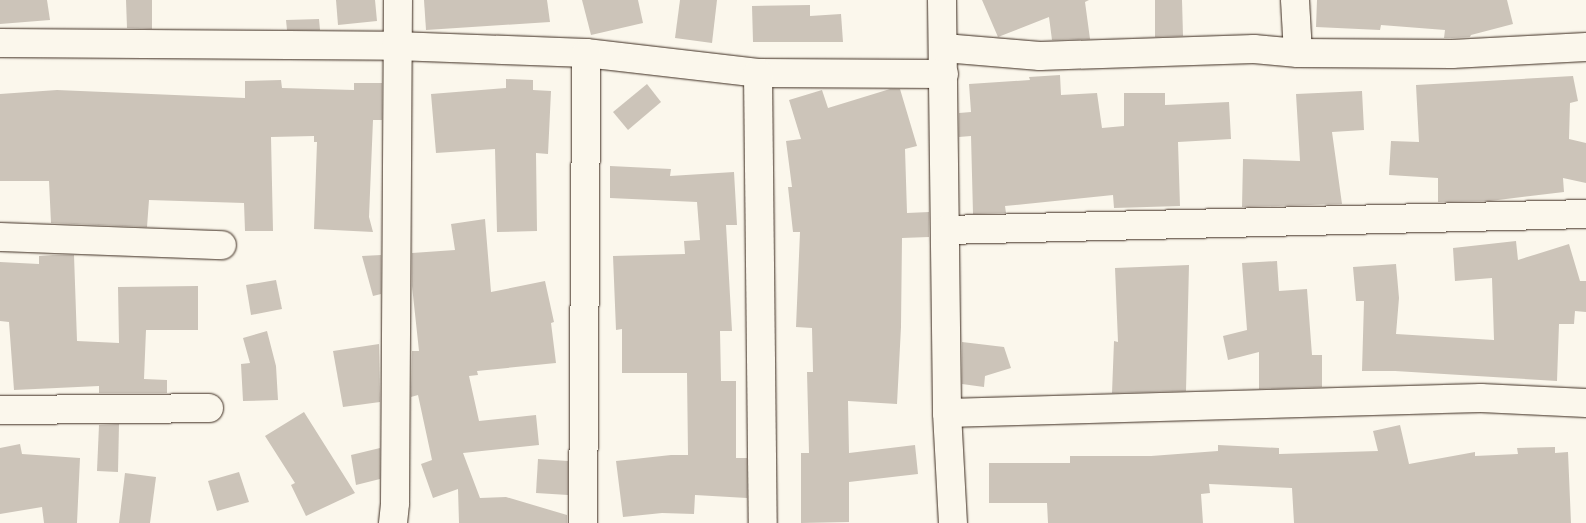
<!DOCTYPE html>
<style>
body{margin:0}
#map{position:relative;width:1586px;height:523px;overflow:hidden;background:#fbf7ec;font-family:"Architects Daughter",sans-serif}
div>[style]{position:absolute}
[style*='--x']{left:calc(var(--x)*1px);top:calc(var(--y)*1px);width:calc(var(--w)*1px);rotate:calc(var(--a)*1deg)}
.building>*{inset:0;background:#ccc4b9}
.roads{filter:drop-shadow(0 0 1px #3b2a1e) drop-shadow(0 0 1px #3b2a1e)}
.minor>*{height:28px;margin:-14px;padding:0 14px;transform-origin:14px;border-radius:14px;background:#fbf7ec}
span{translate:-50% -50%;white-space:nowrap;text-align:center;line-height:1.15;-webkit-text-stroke:4px #fbf7ec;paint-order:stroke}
</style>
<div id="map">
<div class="building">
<div style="clip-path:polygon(0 0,47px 0,50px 20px,0 24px)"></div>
<div style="clip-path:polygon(126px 0,152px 0,152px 29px,127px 28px)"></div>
<div style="clip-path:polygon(336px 0,375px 0,377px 21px,338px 25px)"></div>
<div style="clip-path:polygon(424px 0,547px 0,550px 22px,426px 30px)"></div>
<div style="clip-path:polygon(582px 0,638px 0,643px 23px,591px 35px)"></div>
<div style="clip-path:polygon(680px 0,717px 0,712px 43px,675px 38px)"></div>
<div style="clip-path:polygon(982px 0,1089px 0,1085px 2px,1090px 39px,1052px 40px,1049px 17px,998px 37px)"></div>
<div style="clip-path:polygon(1155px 0,1182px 0,1183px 36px,1155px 37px)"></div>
<div style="clip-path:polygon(1317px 0,1507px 0,1513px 24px,1471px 35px,1470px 37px,1452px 38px,1444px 38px,1445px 30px,1381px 25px,1380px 30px,1316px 27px)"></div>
<div style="clip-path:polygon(810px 5px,810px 16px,841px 14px,843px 42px,753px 42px,752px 6px)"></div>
<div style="clip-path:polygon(319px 19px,320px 30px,287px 30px,286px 20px)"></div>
<div style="clip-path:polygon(1060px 75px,1061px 95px,1097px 93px,1102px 128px,1124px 126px,1124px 93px,1165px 93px,1165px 105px,1229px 102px,1231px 139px,1178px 142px,1180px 206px,1114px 208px,1113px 195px,1005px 206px,1006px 213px,973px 214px,971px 136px,959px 137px,959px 113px,971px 112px,969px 84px,1030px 80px,1029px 77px)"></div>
<div style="clip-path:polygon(1573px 76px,1578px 101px,1570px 103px,1569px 139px,1586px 143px,1586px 183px,1563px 178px,1564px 192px,1490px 201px,1438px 202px,1438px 178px,1389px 175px,1391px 141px,1419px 142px,1416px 85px)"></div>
<div style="clip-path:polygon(506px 79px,533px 80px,533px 90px,551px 91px,548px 154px,536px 153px,537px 231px,497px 232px,495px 149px,436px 153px,431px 94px,506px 88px)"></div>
<div style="clip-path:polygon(281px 80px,282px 88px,354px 90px,354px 83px,382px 83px,382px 120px,373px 120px,369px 217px,373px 232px,314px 229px,317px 142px,314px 142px,314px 136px,271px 137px,273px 231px,245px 231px,244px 203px,149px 200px,147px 227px,51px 223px,49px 181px,0 181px,0 94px,57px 90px,245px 98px,245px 81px)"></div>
<div style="clip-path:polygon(647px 84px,661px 102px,628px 130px,613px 112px)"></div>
<div style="clip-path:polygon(890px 89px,900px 89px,917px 146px,905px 149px,907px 213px,929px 212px,929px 237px,902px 238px,901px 327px,897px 404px,848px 401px,849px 453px,915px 445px,918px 474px,849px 482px,849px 522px,801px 523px,801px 453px,809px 453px,807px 372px,813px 372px,812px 328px,796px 327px,800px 232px,793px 232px,788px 187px,792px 187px,786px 141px,801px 139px,789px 100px,822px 90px,828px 108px)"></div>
<div style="clip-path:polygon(1362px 91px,1364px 130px,1332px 132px,1342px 204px,1242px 207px,1243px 159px,1300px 161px,1296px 94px)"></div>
<div style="clip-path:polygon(610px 166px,671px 169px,670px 176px,734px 172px,737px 225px,726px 225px,732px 331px,720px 331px,721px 381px,736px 381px,736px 458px,747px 458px,747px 498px,695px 495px,694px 514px,662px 513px,623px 517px,616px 461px,671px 455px,688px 455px,687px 373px,622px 373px,622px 329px,616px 330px,613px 256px,685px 254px,684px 241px,700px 240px,697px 202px,610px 198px)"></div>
<div style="clip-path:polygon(485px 219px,491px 292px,545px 281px,554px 322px,551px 323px,556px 363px,477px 371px,478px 375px,469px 376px,479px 421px,536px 415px,539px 445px,463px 453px,480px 498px,506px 497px,567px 515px,567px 523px,459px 523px,458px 489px,433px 498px,421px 464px,432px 460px,418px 395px,411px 397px,412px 351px,419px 351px,412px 286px,412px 253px,455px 250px,451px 224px)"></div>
<div style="clip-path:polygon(1516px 241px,1518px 260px,1569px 244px,1580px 281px,1586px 281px,1586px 312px,1575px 311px,1574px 324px,1559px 324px,1557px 381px,1395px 371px,1362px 371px,1364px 301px,1356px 301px,1353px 267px,1396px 264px,1399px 298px,1396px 334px,1494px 340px,1492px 278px,1455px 281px,1453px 248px)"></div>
<div style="clip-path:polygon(53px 255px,74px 255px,77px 341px,119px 343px,118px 287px,198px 286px,198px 330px,146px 330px,144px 379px,167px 380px,167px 393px,99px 393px,99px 386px,14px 390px,9px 322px,0 321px,0 262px,39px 264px,39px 256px)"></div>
<div style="clip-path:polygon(381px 255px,381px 294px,373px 296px,362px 256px)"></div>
<div style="clip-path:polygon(1277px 261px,1279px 291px,1307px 289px,1312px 355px,1322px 355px,1322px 387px,1259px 389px,1259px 352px,1228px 360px,1223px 336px,1247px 330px,1242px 263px)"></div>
<div style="clip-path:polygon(1189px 265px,1186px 391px,1112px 393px,1114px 341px,1118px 342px,1115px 268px)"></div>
<div style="clip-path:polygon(276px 280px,282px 309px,251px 315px,246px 285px)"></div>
<div style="clip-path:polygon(267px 331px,276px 366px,278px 400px,243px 401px,241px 364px,250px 363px,243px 338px)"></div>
<div style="clip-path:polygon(962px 342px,1004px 347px,1011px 368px,985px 376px,984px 387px,962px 384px)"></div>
<div style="clip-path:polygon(379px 344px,380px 402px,343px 407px,333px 351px)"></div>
<div style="clip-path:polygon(304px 412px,355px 493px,306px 516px,291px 485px,295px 483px,265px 436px)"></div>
<div style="clip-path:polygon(119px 424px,118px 472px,97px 471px,99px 425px)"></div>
<div style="clip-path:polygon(1400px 425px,1409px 464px,1475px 452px,1475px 456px,1518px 454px,1517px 448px,1555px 447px,1555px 453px,1568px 452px,1571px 523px,1294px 523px,1292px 488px,1209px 484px,1210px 493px,1201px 494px,1203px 523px,1048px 523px,1047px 503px,989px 503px,989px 463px,1070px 463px,1070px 456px,1151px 456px,1218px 451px,1218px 445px,1279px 448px,1279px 454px,1378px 451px,1373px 431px)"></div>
<div style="clip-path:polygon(20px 444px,22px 454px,80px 458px,77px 523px,44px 523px,42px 507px,0 514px,0 448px)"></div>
<div style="clip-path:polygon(380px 448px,380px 479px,356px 485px,351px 455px)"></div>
<div style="clip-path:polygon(538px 459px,568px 461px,568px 495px,536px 493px)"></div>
<div style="clip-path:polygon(239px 472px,249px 502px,217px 511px,208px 481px)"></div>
<div style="clip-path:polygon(125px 473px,156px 477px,150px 523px,119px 523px)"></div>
</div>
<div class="roads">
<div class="minor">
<div style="--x:942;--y:0;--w:413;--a:89.3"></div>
<div style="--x:947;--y:413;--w:110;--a:86.9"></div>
<div style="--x:1295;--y:0;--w:53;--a:86.8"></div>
<div style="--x:0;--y:43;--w:396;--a:0.4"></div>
<div style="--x:396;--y:46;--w:190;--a:2.1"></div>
<div style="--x:586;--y:53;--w:173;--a:6.6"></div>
<div style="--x:758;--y:73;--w:186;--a:0.3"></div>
<div style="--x:944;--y:48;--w:96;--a:4.8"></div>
<div style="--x:1040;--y:56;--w:214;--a:-1.9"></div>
<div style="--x:1254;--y:49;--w:44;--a:5.2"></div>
<div style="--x:1298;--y:53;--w:154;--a:0.4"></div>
<div style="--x:1452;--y:54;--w:134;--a:-3"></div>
<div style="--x:758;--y:73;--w:450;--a:89.4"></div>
<div style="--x:946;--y:230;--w:640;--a:-1.43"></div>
<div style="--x:0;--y:237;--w:222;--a:2.1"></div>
<div style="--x:0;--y:410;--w:209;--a:-0.5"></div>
<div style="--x:947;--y:413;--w:534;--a:-1.61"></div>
<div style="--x:1481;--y:398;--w:105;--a:2.7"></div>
<div style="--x:393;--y:523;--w:20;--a:-84"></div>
<div style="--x:395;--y:503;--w:503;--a:-89.66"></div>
<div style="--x:583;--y:523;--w:470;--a:-89.6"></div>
</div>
</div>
</div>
